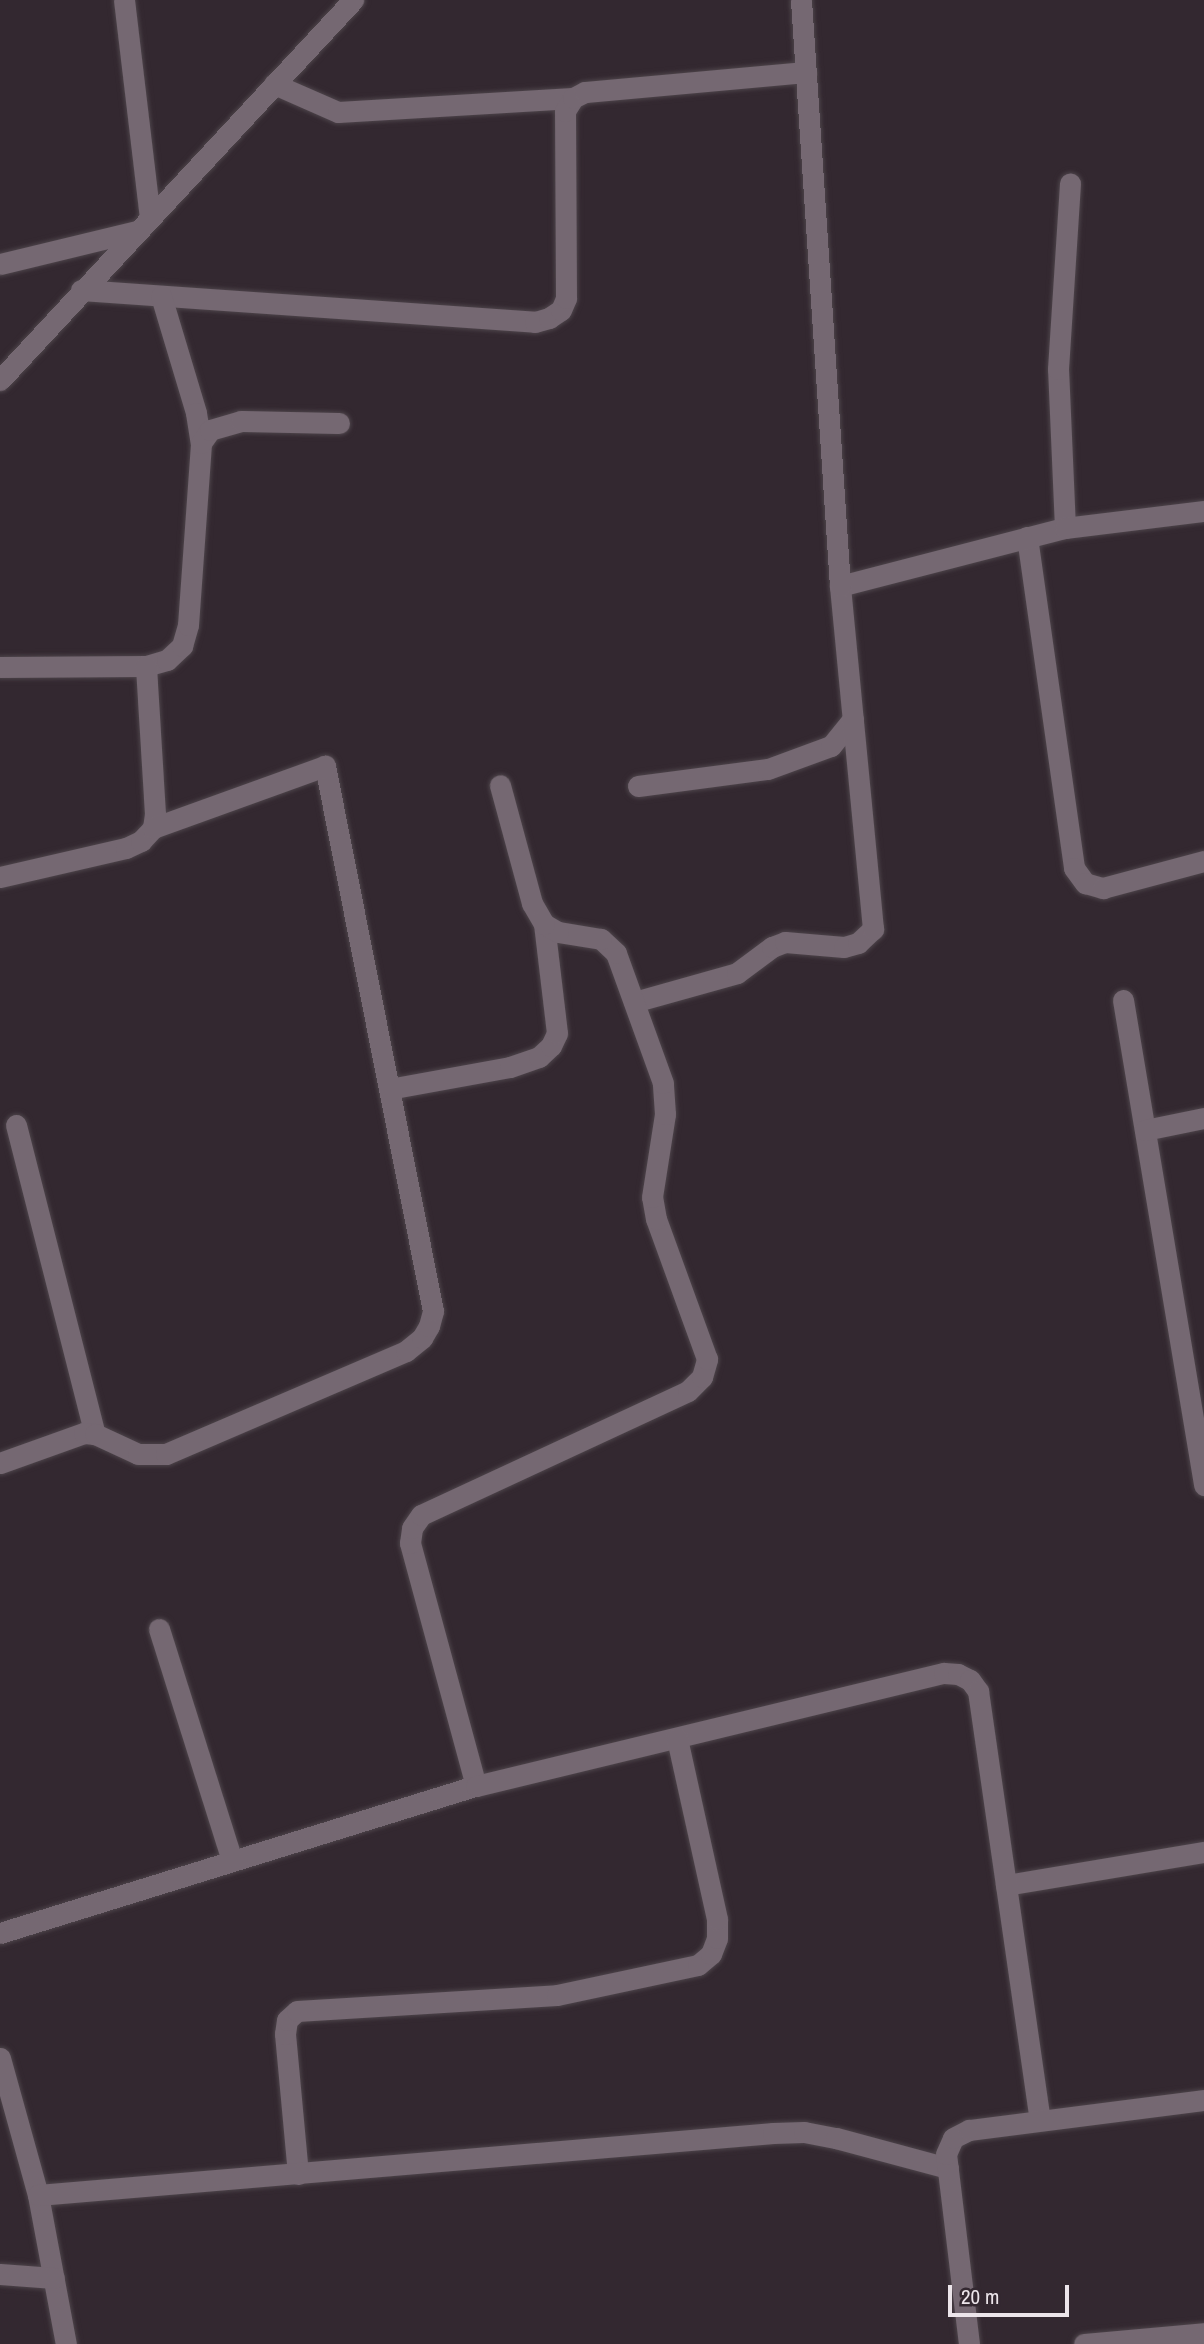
<!DOCTYPE html>
<style>
body{margin:0}
#map{position:relative;width:1204px;height:2344px;overflow:hidden;background:#332830;font-family:"Archivo Narrow",sans-serif}
div>[style]{position:absolute}
[style*='--x']{left:calc(var(--x)*1px);top:calc(var(--y)*1px);width:calc(var(--w)*1px);rotate:calc(var(--a)*1deg)}
.roads{filter:drop-shadow(0 0 2px #4d444a) drop-shadow(0 0 2px #4d444a)}
.minor>*{height:21px;margin:-10.5px;padding:0 10.5px;transform-origin:10.5px;border-radius:10.5px;background:#756872}
span{translate:-50% -50%;white-space:nowrap;text-align:center;line-height:1.15;-webkit-text-stroke:5px #332830;paint-order:stroke}
.scale{position:absolute;left:948px;top:2285px;width:121px;height:32px;box-sizing:border-box;border:4px solid #ece5ea;border-top:0;padding-left:9px;font-size:21px;line-height:24px;white-space:nowrap;color:#ece5ea;-webkit-text-stroke:5px #332830;paint-order:stroke}
</style>
<div id="map">
<div class="roads">
<div class="minor">
<div style="--x:124;--y:0;--w:219;--a:83.2"></div>
<div style="--x:274;--y:84;--w:70;--a:23.6"></div>
<div style="--x:338;--y:112;--w:235;--a:-3.4"></div>
<div style="--x:0;--y:264;--w:140;--a:-13.6"></div>
<div style="--x:81;--y:290;--w:455;--a:4"></div>
<div style="--x:535;--y:322;--w:15;--a:-16"></div>
<div style="--x:549;--y:318;--w:14;--a:-34"></div>
<div style="--x:561;--y:310;--w:13;--a:-67"></div>
<div style="--x:566;--y:298;--w:187;--a:-90.3"></div>
<div style="--x:565;--y:111;--w:15;--a:-58"></div>
<div style="--x:573;--y:98;--w:13;--a:-27"></div>
<div style="--x:585;--y:92;--w:222;--a:-5.2"></div>
<div style="--x:161;--y:296;--w:122;--a:73.3"></div>
<div style="--x:196;--y:413;--w:30;--a:81"></div>
<div style="--x:0;--y:380;--w:519;--a:-47.11"></div>
<div style="--x:1065;--y:528;--w:159;--a:-92.5"></div>
<div style="--x:1058;--y:369;--w:186;--a:-86.3"></div>
<div style="--x:1027;--y:537;--w:334;--a:81.9"></div>
<div style="--x:1074;--y:868;--w:19;--a:54"></div>
<div style="--x:1085;--y:883;--w:19;--a:16"></div>
<div style="--x:1103;--y:888;--w:105;--a:-15"></div>
<div style="--x:840;--y:586;--w:232;--a:-14.5"></div>
<div style="--x:1065;--y:528;--w:140;--a:-7"></div>
<div style="--x:0;--y:667;--w:146;--a:-0.4"></div>
<div style="--x:146;--y:666;--w:22;--a:-16"></div>
<div style="--x:167;--y:660;--w:21;--a:-43"></div>
<div style="--x:182;--y:646;--w:22;--a:-74"></div>
<div style="--x:188;--y:625;--w:182;--a:-85.9"></div>
<div style="--x:201;--y:443;--w:16;--a:-55"></div>
<div style="--x:210;--y:430;--w:32;--a:-16"></div>
<div style="--x:241;--y:421;--w:98;--a:1.2"></div>
<div style="--x:638;--y:786;--w:131;--a:-7.5"></div>
<div style="--x:768;--y:769;--w:67;--a:-20.1"></div>
<div style="--x:831;--y:746;--w:35;--a:-51"></div>
<div style="--x:0;--y:877;--w:129;--a:-13"></div>
<div style="--x:126;--y:848;--w:17;--a:-25"></div>
<div style="--x:141;--y:841;--w:18;--a:-47"></div>
<div style="--x:153;--y:828;--w:14;--a:-82"></div>
<div style="--x:155;--y:814;--w:148;--a:-93.5"></div>
<div style="--x:1123;--y:1000;--w:492;--a:80.5"></div>
<div style="--x:634;--y:1002;--w:107;--a:-15.7"></div>
<div style="--x:737;--y:973;--w:44;--a:-36.6"></div>
<div style="--x:772;--y:947;--w:14;--a:-21"></div>
<div style="--x:785;--y:942;--w:59;--a:4.8"></div>
<div style="--x:844;--y:947;--w:15;--a:-16"></div>
<div style="--x:858;--y:943;--w:21;--a:-43"></div>
<div style="--x:873;--y:929;--w:345;--a:-95.5"></div>
<div style="--x:840;--y:586;--w:587;--a:-93.81"></div>
<div style="--x:389;--y:1089;--w:123;--a:-10.3"></div>
<div style="--x:510;--y:1067;--w:31;--a:-19"></div>
<div style="--x:539;--y:1057;--w:16;--a:-43"></div>
<div style="--x:551;--y:1046;--w:14;--a:-65"></div>
<div style="--x:557;--y:1033;--w:110;--a:-96.8"></div>
<div style="--x:16;--y:1125;--w:319;--a:75.7"></div>
<div style="--x:1145;--y:1130;--w:60;--a:-11.5"></div>
<div style="--x:0;--y:1463;--w:89;--a:-19.7"></div>
<div style="--x:84;--y:1433;--w:11;--a:5"></div>
<div style="--x:95;--y:1434;--w:47;--a:24.9"></div>
<div style="--x:138;--y:1454;--w:28;--a:0"></div>
<div style="--x:166;--y:1454;--w:261;--a:-23.2"></div>
<div style="--x:406;--y:1351;--w:21;--a:-39"></div>
<div style="--x:422;--y:1338;--w:14;--a:-60"></div>
<div style="--x:429;--y:1326;--w:16;--a:-75"></div>
<div style="--x:433;--y:1311;--w:556;--a:-101.21"></div>
<div style="--x:325;--y:766;--w:183;--a:160.2"></div>
<div style="--x:159;--y:1629;--w:243;--a:72.5"></div>
<div style="--x:476;--y:1786;--w:252;--a:-105.2"></div>
<div style="--x:410;--y:1543;--w:15;--a:-82"></div>
<div style="--x:412;--y:1528;--w:16;--a:-55"></div>
<div style="--x:421;--y:1515;--w:294;--a:-24.9"></div>
<div style="--x:688;--y:1391;--w:20;--a:-45"></div>
<div style="--x:702;--y:1377;--w:19;--a:-74"></div>
<div style="--x:707;--y:1359;--w:149;--a:-110"></div>
<div style="--x:656;--y:1219;--w:22;--a:-100"></div>
<div style="--x:652;--y:1197;--w:84;--a:-81.1"></div>
<div style="--x:665;--y:1114;--w:31;--a:-94"></div>
<div style="--x:663;--y:1083;--w:138;--a:-109.9"></div>
<div style="--x:616;--y:953;--w:21;--a:-137"></div>
<div style="--x:601;--y:939;--w:44;--a:-170.8"></div>
<div style="--x:558;--y:932;--w:16;--a:-150"></div>
<div style="--x:544;--y:924;--w:24;--a:-120"></div>
<div style="--x:532;--y:903;--w:122;--a:-105.2"></div>
<div style="--x:1006;--y:1885;--w:201;--a:-9.5"></div>
<div style="--x:0;--y:1933;--w:498;--a:-17.2"></div>
<div style="--x:476;--y:1786;--w:481;--a:-13.6"></div>
<div style="--x:944;--y:1673;--w:14;--a:4"></div>
<div style="--x:958;--y:1674;--w:13;--a:27"></div>
<div style="--x:970;--y:1680;--w:14;--a:54"></div>
<div style="--x:978;--y:1691;--w:433;--a:81.8"></div>
<div style="--x:0;--y:2058;--w:142;--a:74.5"></div>
<div style="--x:38;--y:2195;--w:152;--a:79.4"></div>
<div style="--x:298;--y:2174;--w:141;--a:-95.3"></div>
<div style="--x:285;--y:2034;--w:14;--a:-82"></div>
<div style="--x:287;--y:2020;--w:13;--a:-42"></div>
<div style="--x:297;--y:2011;--w:260;--a:-3.5"></div>
<div style="--x:557;--y:1995;--w:144;--a:-12"></div>
<div style="--x:698;--y:1965;--w:17;--a:-40"></div>
<div style="--x:711;--y:1954;--w:17;--a:-69"></div>
<div style="--x:717;--y:1938;--w:19;--a:-90"></div>
<div style="--x:717;--y:1919;--w:185;--a:-102.5"></div>
<div style="--x:38;--y:2195;--w:738;--a:-4.82"></div>
<div style="--x:773;--y:2133;--w:31;--a:-2"></div>
<div style="--x:804;--y:2132;--w:33;--a:11"></div>
<div style="--x:836;--y:2138;--w:116;--a:15"></div>
<div style="--x:0;--y:2274;--w:54;--a:4.2"></div>
<div style="--x:969;--y:2344;--w:191;--a:-96.9"></div>
<div style="--x:946;--y:2154;--w:17;--a:-66"></div>
<div style="--x:953;--y:2138;--w:18;--a:-27"></div>
<div style="--x:969;--y:2130;--w:237;--a:-7.3"></div>
<div style="--x:1084;--y:2344;--w:121;--a:-5.2"></div>
</div>
</div>
<div class="scale">20 m</div>
</div>
